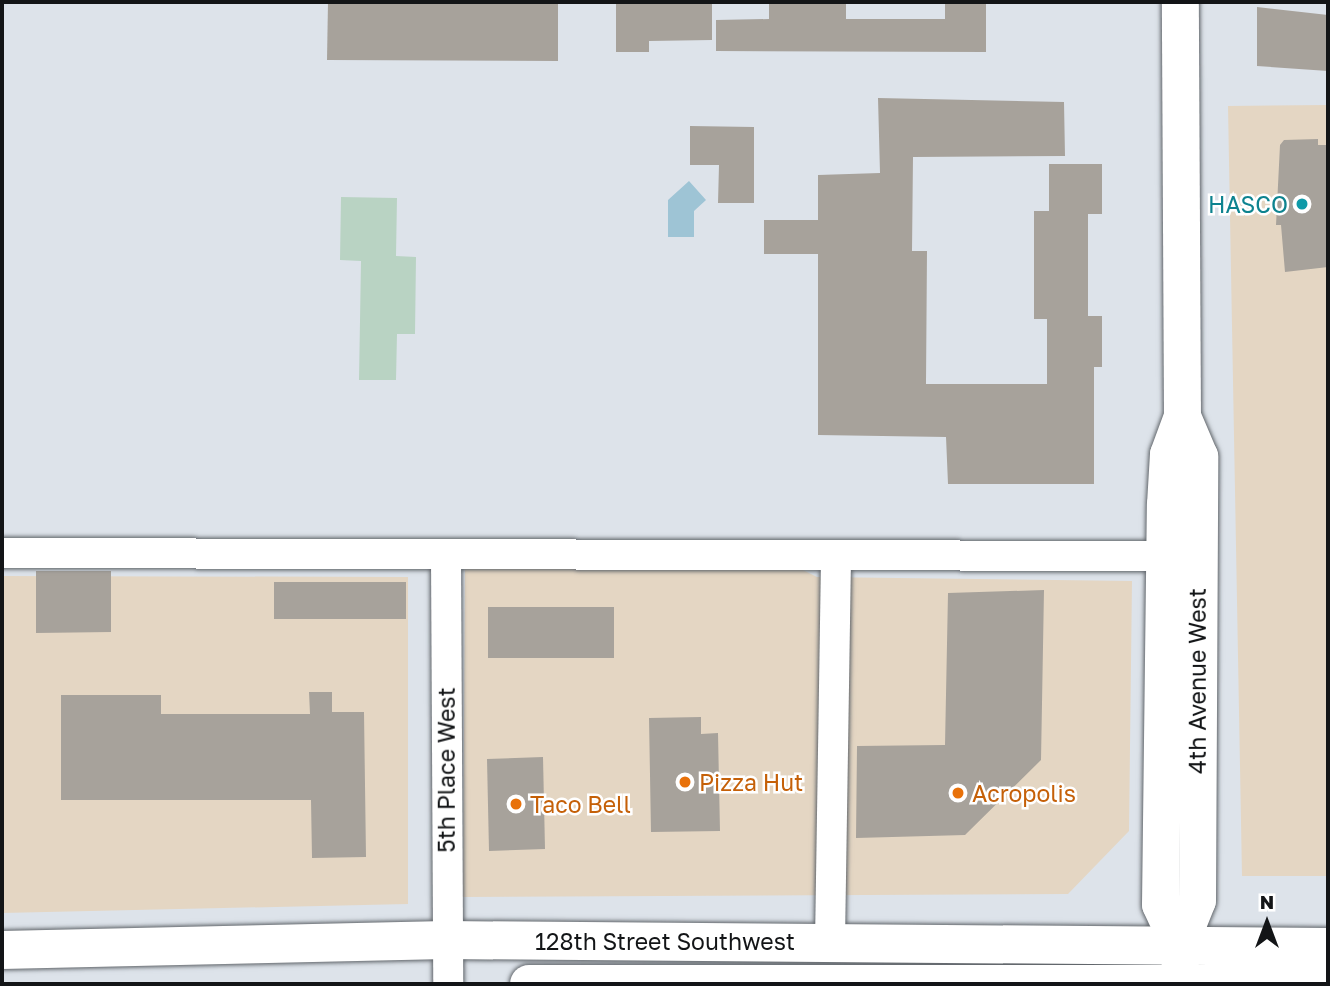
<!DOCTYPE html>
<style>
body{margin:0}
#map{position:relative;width:1330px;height:986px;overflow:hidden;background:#dde3ea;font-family:"Golos Text",sans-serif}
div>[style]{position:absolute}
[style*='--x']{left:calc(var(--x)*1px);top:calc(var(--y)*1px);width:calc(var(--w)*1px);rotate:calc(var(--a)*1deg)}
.commercial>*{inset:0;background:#e4d6c3}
.green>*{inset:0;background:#b9d3c3}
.water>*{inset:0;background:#9ec4d5}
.building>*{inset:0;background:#a7a29b}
.roads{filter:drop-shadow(0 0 2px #61666b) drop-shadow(0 0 2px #61666b)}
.minor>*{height:30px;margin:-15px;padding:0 15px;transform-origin:15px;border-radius:15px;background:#fff}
.tertiary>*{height:37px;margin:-18.5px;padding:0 18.5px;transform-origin:18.5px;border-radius:18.5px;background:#fff}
.secondary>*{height:38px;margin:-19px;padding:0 19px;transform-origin:19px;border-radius:19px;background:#fff}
.dots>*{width:19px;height:19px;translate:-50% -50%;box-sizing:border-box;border:4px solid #fff;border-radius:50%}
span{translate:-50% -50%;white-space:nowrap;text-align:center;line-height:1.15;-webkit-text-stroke:5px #fff;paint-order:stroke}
.culture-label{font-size:23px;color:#0d838f}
.right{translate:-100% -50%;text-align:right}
.street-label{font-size:23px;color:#131517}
.food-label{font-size:23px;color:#c56008}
.left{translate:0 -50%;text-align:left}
.frame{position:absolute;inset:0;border:4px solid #131517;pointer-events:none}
.north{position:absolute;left:1232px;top:888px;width:70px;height:70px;-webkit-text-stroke:5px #fff;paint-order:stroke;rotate:0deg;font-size:19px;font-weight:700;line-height:28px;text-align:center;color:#131517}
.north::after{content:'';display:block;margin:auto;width:24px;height:32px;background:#131517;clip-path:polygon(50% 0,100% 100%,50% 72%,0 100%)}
</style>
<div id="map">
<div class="commercial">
<div style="clip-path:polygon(1328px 105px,1328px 876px,1242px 876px,1228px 106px)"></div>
<div style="clip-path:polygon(465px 560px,783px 560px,817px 577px,1132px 581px,1129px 831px,1068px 894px,463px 897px)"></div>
<div style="clip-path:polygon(2px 576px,408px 577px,408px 904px,2px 913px)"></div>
</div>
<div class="green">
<div style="clip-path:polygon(341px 197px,397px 198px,396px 256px,416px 257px,415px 334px,397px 334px,396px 380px,359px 380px,361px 261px,340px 260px)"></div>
</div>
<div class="water">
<div style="clip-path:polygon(689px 181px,706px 200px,694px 211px,694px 237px,668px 237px,668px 200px)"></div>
</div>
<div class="building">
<div style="clip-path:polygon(328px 2px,558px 2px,558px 61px,327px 60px)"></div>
<div style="clip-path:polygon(616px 2px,712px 2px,712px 40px,649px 41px,649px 52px,616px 52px)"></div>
<div style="clip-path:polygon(769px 2px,846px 2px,846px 19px,945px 19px,945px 2px,986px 2px,986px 52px,716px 51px,716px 20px,769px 19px)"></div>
<div style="clip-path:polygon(1257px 7px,1328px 15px,1328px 71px,1257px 66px)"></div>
<div style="clip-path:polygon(878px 98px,1064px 102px,1065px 156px,913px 157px,912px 251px,927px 251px,926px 384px,1047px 384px,1047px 319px,1034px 319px,1034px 211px,1049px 211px,1049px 164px,1102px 164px,1102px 214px,1088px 214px,1088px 316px,1102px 316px,1102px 367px,1094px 367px,1094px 484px,948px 484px,946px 437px,818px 435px,818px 254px,764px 254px,764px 220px,818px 220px,818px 175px,880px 173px)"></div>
<div style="clip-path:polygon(690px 126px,754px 127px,754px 203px,718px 203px,719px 165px,690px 165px)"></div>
<div style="clip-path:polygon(1318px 139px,1318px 145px,1328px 145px,1328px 267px,1285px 272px,1281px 225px,1276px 225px,1280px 145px,1284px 140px)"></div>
<div style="clip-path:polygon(36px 571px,111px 571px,111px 632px,36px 633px)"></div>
<div style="clip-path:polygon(274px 582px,406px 582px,406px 619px,274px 619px)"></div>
<div style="clip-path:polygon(1044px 590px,1041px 760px,965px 835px,856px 838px,857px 746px,945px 745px,948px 593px)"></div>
<div style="clip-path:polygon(488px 607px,614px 607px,614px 658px,488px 658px)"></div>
<div style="clip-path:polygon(309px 692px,332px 692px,332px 712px,364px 712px,366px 857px,312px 858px,311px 800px,61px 800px,61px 695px,161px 695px,161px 714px,310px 714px)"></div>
<div style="clip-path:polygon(701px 717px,701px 734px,718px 733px,720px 831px,651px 832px,649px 718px)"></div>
<div style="clip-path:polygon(543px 757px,545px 849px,489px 851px,487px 759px)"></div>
</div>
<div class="roads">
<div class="minor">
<div style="--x:2;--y:553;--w:1163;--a:0.15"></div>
<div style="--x:446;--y:555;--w:429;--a:89.7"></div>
<div style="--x:830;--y:941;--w:383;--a:-89.1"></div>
</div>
<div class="tertiary">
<div style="--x:1179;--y:945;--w:48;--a:-68.2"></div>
<div style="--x:1197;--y:900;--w:444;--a:-89.7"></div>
<div style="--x:1199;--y:456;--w:43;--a:-113"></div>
<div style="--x:1180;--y:973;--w:28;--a:-92"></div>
<div style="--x:1179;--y:945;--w:45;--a:-114.9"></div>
<div style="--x:1160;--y:904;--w:400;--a:-89.3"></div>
<div style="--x:1165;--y:504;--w:50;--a:-86.6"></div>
<div style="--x:1168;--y:454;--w:40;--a:-69.8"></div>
<div style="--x:1182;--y:416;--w:414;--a:-90.3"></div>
</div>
<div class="secondary">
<div style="--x:2;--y:950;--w:444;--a:-1.3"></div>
<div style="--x:446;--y:940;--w:882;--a:0.45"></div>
<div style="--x:529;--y:984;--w:799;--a:0"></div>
</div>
</div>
<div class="dots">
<div style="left:1302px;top:204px;background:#0f9aa8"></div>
<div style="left:685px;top:782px;background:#e8710a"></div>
<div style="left:958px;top:793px;background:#e8710a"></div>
<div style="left:516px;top:804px;background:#e8710a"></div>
</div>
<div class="culture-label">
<span class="right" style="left:1288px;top:204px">HASCO</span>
</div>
<div class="street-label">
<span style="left:1197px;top:681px;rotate:-90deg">4th Avenue West</span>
<span style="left:446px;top:770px;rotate:-90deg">5th Place West</span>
<span style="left:665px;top:941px">128th Street Southwest</span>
</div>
<div class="food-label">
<span class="left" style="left:699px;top:782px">Pizza Hut</span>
<span class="left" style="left:972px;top:793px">Acropolis</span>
<span class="left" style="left:530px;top:804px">Taco Bell</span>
</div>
<div class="frame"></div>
<div class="north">N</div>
</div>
